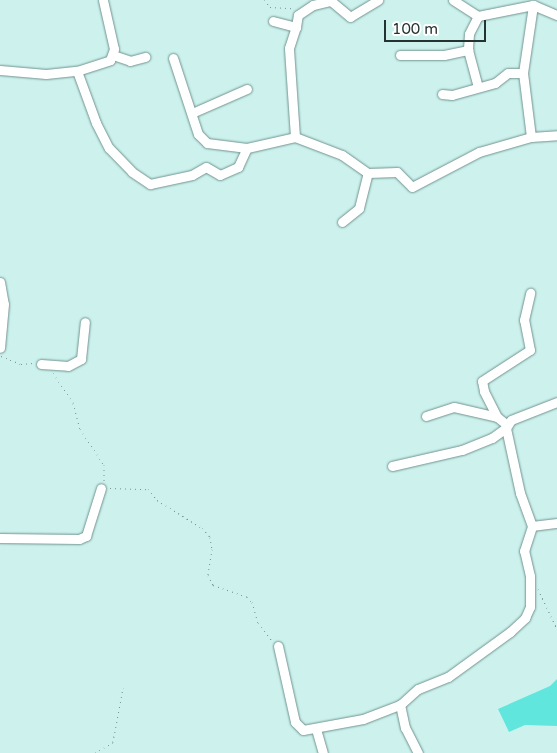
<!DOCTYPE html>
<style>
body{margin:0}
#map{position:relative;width:557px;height:753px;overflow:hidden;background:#cdf2ee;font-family:"Varela Round",sans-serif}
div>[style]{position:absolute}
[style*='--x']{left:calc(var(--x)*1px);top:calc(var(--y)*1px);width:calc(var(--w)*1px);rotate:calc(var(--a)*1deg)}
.water>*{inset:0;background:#60e6dc}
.path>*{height:1px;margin-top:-0.5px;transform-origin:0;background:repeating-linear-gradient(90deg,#78918f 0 1px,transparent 0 5px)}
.roads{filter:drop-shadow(0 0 1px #71938f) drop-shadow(0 0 1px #71938f)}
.minor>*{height:9px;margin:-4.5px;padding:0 4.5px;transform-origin:4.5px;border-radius:4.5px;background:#fff}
span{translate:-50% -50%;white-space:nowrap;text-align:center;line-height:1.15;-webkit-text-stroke:4px #fff;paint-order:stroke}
.scale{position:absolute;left:384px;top:20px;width:102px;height:22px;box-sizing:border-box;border:2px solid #243231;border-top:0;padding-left:6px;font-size:15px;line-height:18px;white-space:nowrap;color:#243231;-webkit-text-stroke:4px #fff;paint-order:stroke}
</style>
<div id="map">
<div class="water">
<div style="clip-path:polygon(557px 679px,557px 726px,525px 725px,509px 732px,498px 709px,550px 686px)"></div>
</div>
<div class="path">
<div style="--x:264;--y:0;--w:9;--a:49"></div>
<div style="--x:270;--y:7;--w:22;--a:3"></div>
<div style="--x:1;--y:356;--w:22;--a:22"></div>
<div style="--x:21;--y:364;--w:12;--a:-5"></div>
<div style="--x:53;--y:373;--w:36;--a:56"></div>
<div style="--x:73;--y:403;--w:27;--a:75"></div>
<div style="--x:80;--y:429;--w:43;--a:56.3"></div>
<div style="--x:104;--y:465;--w:16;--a:90"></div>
<div style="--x:110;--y:488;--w:38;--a:2"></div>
<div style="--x:148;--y:489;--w:14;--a:51"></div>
<div style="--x:157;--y:500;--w:53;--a:31.9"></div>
<div style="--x:202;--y:528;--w:12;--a:48"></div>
<div style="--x:210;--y:537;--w:12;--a:81"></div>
<div style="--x:212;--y:549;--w:26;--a:99"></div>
<div style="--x:208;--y:575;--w:11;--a:63"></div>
<div style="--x:213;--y:585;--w:36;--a:19"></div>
<div style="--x:247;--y:597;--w:7;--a:45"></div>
<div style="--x:252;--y:602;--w:22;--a:74"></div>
<div style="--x:258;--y:623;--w:23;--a:52"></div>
<div style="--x:538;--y:589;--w:44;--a:64.6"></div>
<div style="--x:95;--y:753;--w:21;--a:-31"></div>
<div style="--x:113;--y:742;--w:55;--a:-79.5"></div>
</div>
<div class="roads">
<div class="minor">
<div style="--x:453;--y:0;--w:30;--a:33"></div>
<div style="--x:478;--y:16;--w:56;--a:-11.3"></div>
<div style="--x:533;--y:5;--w:26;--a:23"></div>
<div style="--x:478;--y:16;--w:20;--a:117"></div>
<div style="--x:469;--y:34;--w:16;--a:94"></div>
<div style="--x:468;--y:50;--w:38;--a:75"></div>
<div style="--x:273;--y:21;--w:24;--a:15"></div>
<div style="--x:296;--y:27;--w:12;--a:-81"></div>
<div style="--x:298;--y:15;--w:18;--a:-34"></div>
<div style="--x:313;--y:5;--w:18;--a:-13"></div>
<div style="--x:331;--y:1;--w:25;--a:40"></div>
<div style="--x:350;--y:17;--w:33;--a:-31"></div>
<div style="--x:113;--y:55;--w:18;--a:19"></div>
<div style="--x:130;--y:61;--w:16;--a:-15"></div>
<div style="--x:400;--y:55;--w:44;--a:0"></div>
<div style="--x:444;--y:55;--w:25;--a:-12"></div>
<div style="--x:173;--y:58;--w:80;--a:71.8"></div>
<div style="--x:198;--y:134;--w:13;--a:45"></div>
<div style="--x:207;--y:143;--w:40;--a:7.1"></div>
<div style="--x:247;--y:148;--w:49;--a:-12.9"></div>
<div style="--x:295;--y:137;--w:50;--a:21"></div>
<div style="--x:342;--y:155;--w:32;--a:35"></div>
<div style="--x:368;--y:173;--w:29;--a:-2"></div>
<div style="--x:397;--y:172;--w:21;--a:45"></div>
<div style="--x:412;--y:187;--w:76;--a:-27.6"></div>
<div style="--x:479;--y:152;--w:54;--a:-16.1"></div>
<div style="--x:531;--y:137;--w:26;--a:-4"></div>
<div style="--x:0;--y:70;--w:46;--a:5"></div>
<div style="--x:46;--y:74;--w:31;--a:-6"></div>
<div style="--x:77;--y:71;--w:35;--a:-18"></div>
<div style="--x:110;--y:60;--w:12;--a:-70"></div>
<div style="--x:114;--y:49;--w:50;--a:-102.7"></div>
<div style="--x:77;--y:71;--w:55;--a:69.9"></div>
<div style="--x:96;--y:123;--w:28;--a:63"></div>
<div style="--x:109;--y:148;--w:33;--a:46"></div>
<div style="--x:132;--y:172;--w:22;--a:34"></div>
<div style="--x:150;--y:184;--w:43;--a:-12.1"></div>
<div style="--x:192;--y:175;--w:16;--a:-30"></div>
<div style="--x:206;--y:167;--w:16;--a:30"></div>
<div style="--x:220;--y:175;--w:20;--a:-24"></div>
<div style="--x:238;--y:167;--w:21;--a:-65"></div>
<div style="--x:442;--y:94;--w:10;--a:6"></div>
<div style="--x:452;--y:95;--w:45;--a:-15.6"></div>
<div style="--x:495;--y:83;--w:16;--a:-38"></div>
<div style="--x:508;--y:73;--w:15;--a:0"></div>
<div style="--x:192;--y:113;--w:60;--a:-23.6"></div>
<div style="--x:295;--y:137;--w:89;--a:-93.9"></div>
<div style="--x:289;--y:48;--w:22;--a:-72"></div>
<div style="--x:531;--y:137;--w:64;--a:-97.1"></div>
<div style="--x:523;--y:73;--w:69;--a:-81.6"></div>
<div style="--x:342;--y:222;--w:22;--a:-39"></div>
<div style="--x:359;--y:208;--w:36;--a:-76"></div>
<div style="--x:0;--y:282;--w:22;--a:80"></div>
<div style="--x:4;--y:304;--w:44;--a:95.2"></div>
<div style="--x:41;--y:364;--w:27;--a:4"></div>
<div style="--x:68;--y:366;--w:15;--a:-28"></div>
<div style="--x:81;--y:359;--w:37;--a:-84"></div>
<div style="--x:426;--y:416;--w:29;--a:-18"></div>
<div style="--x:454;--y:407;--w:44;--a:13.1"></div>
<div style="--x:507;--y:425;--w:13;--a:-141"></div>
<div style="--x:497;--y:417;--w:29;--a:-117"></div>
<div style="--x:484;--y:391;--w:10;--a:-101"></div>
<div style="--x:482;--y:381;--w:57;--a:-32.9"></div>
<div style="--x:530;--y:350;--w:31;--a:-101"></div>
<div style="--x:524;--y:320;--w:28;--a:-77"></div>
<div style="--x:392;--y:466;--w:72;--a:-12.9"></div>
<div style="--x:462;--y:450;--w:32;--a:-22"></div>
<div style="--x:492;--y:438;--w:17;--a:-36"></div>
<div style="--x:532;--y:526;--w:25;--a:-7"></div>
<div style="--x:0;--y:538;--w:79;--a:0.7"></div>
<div style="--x:79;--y:539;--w:8;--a:-23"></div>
<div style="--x:86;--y:536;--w:50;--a:-72.6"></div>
<div style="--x:278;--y:646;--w:78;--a:77.4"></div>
<div style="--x:295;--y:722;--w:11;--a:45"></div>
<div style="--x:303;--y:730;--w:61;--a:-10.4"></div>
<div style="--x:363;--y:719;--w:40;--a:-21"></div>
<div style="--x:316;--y:729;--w:25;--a:74"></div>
<div style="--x:418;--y:753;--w:28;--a:-117"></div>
<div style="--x:405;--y:728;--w:24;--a:-102"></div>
<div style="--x:400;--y:705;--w:24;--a:-42"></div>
<div style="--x:418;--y:689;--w:32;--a:-22"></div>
<div style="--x:448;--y:677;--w:77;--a:-36"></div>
<div style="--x:510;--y:632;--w:21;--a:-43"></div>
<div style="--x:525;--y:618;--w:12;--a:-66"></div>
<div style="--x:530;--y:607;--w:31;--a:-90"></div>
<div style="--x:530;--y:576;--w:26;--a:-103"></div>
<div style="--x:524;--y:551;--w:26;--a:-72"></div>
<div style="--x:532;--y:526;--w:35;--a:-110"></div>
<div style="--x:520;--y:493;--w:66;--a:-102.2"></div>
<div style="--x:506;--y:428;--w:9;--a:-58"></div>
<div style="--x:511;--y:420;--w:49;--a:-21.4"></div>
</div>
</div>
<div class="scale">100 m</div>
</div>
